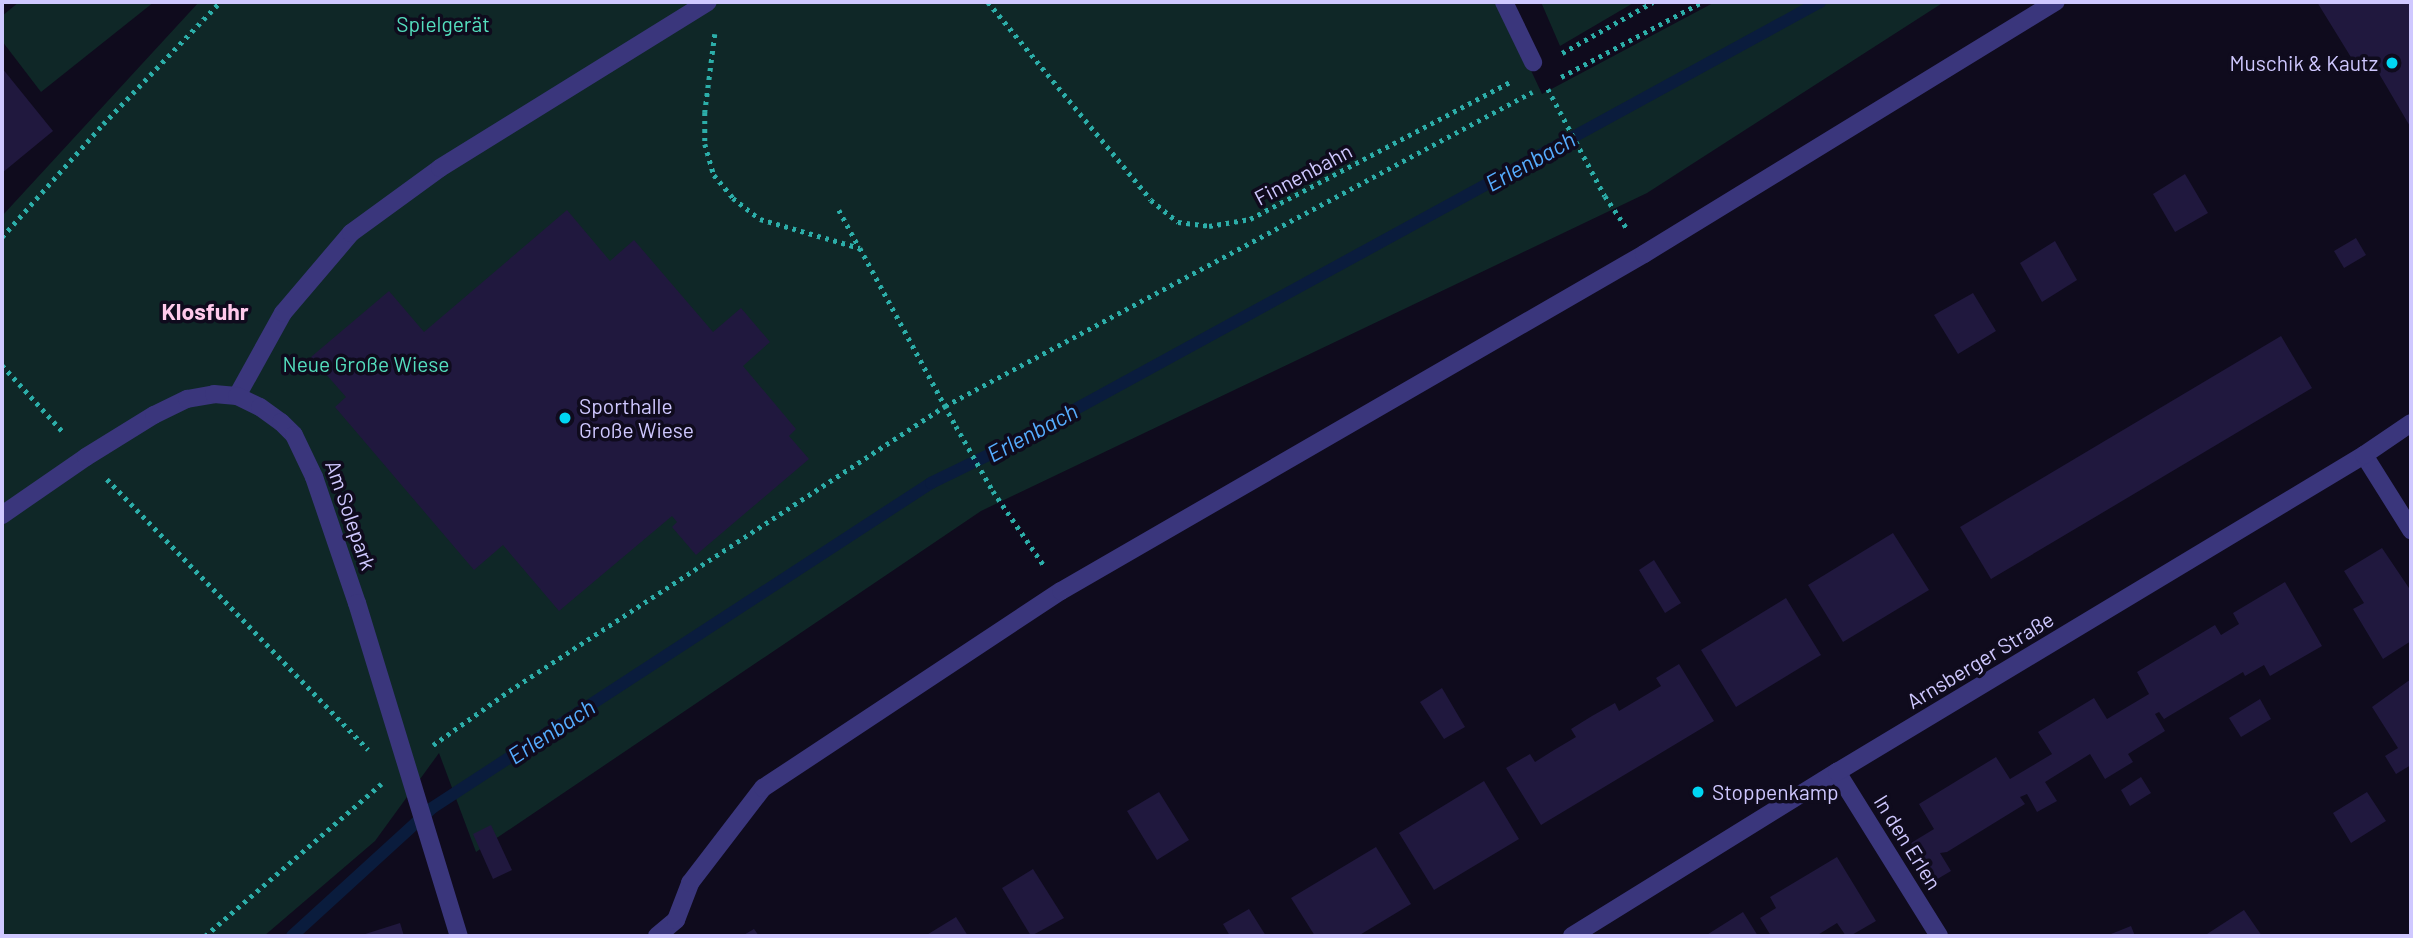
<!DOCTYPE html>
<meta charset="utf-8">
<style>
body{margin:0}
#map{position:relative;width:2413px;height:938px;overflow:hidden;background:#0f0b1d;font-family:Barlow,sans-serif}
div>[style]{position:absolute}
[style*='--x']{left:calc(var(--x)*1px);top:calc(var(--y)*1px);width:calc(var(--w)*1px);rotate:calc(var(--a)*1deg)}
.green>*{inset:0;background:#0f2727}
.stream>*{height:12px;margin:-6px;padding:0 6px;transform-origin:6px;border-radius:6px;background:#0a1c3d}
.building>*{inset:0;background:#20183e}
.path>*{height:4.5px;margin-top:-2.25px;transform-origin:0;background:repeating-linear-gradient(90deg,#2caea9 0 3.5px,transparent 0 8.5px)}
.minor>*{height:18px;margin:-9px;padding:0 9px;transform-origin:9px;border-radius:9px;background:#3a367c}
.dots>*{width:19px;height:19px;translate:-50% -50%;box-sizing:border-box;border:4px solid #0f0b1d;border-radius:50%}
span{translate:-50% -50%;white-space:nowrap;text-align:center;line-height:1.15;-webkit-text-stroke:7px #0f0b1d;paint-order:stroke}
.park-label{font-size:21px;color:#54debe}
.poi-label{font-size:21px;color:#cfc8ff}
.right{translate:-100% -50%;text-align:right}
.left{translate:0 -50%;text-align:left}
.street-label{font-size:21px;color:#cfc8ff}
.water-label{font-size:23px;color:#56adff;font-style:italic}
.neighbourhood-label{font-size:23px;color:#ffcaeb;font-weight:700}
.frame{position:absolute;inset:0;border:4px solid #cfc8ff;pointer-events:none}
</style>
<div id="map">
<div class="green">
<div style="clip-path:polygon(19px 2px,154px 2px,41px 92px,2px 41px,2px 16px)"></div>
<div style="clip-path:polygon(199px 2px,1499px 2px,1542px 94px,1715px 2px,1944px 2px,1647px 193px,981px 511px,476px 852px,439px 753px,375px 841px,264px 936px,2px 936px,2px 216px)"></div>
<div style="clip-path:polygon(1541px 2px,1540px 2px,1635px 2px,1560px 46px)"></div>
</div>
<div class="stream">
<div style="--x:292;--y:936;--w:190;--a:-42.4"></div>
<div style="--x:432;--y:808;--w:596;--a:-33.08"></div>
<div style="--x:931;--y:483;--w:98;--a:-26"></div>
<div style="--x:1019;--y:440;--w:913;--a:-28.67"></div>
</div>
<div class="building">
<div style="clip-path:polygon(2317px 2px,2411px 2px,2411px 128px,2371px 60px,2357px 67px)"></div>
<div style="clip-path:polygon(2px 68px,53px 131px,2px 173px)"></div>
<div style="clip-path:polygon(2185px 174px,2208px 213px,2175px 232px,2153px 194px)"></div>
<div style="clip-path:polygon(567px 210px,610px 261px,634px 240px,713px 332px,741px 308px,770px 342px,743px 366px,796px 429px,789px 436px,809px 459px,696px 555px,672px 527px,677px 522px,672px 516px,559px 611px,503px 545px,474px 570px,335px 407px,346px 397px,311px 357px,389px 291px,424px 332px)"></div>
<div style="clip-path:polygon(2356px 238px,2366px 255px,2344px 268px,2334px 251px)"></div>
<div style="clip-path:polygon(2055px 241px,2077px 280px,2042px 302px,2020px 263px)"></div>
<div style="clip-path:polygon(1973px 293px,1996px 331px,1958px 354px,1934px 315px)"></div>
<div style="clip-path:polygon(2281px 336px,2312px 388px,1991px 579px,1960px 527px)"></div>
<div style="clip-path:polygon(1893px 533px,1929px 590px,1843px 642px,1808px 585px)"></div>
<div style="clip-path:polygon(2382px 548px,2411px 591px,2411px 641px,2383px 659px,2353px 609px,2364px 603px,2344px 571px)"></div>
<div style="clip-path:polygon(1654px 560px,1681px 603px,1665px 613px,1639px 570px)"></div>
<div style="clip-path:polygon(2285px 582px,2322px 646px,2270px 676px,2264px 665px,2245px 676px,2243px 672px,2164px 719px,2159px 712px,2155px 714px,2165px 731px,2128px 754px,2133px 762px,2105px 779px,2090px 754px,2045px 782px,2057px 801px,2037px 812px,2027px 794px,2020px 797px,2025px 804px,1947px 852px,1940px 853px,1951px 871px,1934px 881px,1911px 843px,1934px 829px,1919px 804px,1996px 757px,2010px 779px,2052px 754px,2038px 732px,2094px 698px,2107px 719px,2149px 694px,2137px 672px,2215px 625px,2221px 635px,2239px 624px,2233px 613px)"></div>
<div style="clip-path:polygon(1786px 598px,1821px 655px,1736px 707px,1701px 650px)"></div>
<div style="clip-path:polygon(1679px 664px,1714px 721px,1541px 825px,1506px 768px,1530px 754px,1535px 762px,1554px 750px,1576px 737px,1571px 729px,1592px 716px,1615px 703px,1619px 711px,1661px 686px,1656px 678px)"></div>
<div style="clip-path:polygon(2411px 679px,2411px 765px,2396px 774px,2385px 756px,2398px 748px,2372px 707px)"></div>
<div style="clip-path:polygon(1442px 688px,1465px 727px,1444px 739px,1420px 702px)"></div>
<div style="clip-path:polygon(2260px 699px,2271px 719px,2241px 737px,2229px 718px)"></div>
<div style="clip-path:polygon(2141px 777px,2151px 793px,2130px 806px,2121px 790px)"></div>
<div style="clip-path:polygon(1484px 781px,1519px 839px,1434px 890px,1399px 833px)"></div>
<div style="clip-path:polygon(1159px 792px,1189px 840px,1157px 860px,1127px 811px)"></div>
<div style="clip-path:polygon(2367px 792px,2386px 821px,2351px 843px,2333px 813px)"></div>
<div style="clip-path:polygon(491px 825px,512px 870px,493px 879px,473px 834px)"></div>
<div style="clip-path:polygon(1376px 847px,1411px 904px,1358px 936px,1315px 936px,1291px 898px)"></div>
<div style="clip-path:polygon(1837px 857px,1876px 921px,1850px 936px,1846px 936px,1837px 923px,1816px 936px,1771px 936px,1760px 918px,1776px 908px,1770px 897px)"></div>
<div style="clip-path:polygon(1033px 869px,1064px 918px,1031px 936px,1002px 888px)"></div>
<div style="clip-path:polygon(1249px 909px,1266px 936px,1230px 936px,1223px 924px)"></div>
<div style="clip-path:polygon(2244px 910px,2262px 936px,2204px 936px)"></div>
<div style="clip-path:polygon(1743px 912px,1758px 936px,1705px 936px)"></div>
<div style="clip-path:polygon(956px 917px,968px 936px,925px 936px)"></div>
<div style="clip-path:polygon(400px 923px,404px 936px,359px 936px)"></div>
<div style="clip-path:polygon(2131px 926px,2135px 936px,2106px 936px)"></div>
<div style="clip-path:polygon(754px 929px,759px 936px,742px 936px)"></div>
</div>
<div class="path">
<div style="--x:988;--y:2;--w:256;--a:50.5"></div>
<div style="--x:1151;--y:200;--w:35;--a:39"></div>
<div style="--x:1178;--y:222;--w:31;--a:7"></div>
<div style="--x:1209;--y:226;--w:42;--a:-9.7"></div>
<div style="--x:1250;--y:219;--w:296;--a:-27.8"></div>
<div style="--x:715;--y:34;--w:79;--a:97.3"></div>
<div style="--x:705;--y:112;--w:32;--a:90"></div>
<div style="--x:705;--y:144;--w:32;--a:74"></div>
<div style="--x:714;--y:175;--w:30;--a:50"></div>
<div style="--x:733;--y:198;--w:34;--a:38"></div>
<div style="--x:760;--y:219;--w:104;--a:16.2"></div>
<div style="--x:860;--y:248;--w:202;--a:61.7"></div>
<div style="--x:956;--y:426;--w:75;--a:60.4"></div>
<div style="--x:993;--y:491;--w:92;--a:55.6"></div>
<div style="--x:1562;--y:53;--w:104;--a:-29.3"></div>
<div style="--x:1561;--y:77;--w:160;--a:-28"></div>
<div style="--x:1548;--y:89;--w:121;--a:62"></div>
<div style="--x:1605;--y:196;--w:41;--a:55.9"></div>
<div style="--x:839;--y:210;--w:42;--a:61.6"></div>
<div style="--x:2;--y:237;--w:152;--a:-48.2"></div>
<div style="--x:103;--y:124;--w:169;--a:-46.2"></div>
<div style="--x:2;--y:365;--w:93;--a:47.6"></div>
<div style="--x:107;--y:479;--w:376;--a:46"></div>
<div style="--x:433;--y:745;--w:93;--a:-35.4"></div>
<div style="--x:509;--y:691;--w:521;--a:-33.17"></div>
<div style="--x:945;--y:406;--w:666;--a:-28.14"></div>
<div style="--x:205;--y:936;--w:233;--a:-40.8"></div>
</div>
<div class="minor">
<div style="--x:1504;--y:2;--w:67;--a:64.2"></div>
<div style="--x:237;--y:396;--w:95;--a:-61"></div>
<div style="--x:283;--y:313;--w:105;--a:-49.6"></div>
<div style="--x:351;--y:233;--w:110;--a:-36.1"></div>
<div style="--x:440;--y:168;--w:315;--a:-31.8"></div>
<div style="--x:2364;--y:455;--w:89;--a:57.9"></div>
<div style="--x:2;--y:515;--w:102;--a:-34.6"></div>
<div style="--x:86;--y:457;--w:80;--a:-31.7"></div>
<div style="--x:154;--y:415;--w:37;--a:-26"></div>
<div style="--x:187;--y:399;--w:27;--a:-10"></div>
<div style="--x:214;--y:394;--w:23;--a:5"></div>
<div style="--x:237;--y:396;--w:25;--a:26"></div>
<div style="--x:260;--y:407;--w:26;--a:36"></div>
<div style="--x:281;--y:422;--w:18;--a:45"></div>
<div style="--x:294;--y:435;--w:47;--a:64.5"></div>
<div style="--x:314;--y:477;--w:133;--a:71.2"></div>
<div style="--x:357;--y:603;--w:348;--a:73"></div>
<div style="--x:1837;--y:772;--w:193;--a:58.1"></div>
<div style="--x:657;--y:936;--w:25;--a:-40"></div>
<div style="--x:676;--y:920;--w:40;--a:-69"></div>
<div style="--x:690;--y:883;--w:120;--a:-52.5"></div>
<div style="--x:763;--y:788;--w:357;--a:-33.5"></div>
<div style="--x:1061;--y:591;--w:673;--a:-30.03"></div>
<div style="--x:1644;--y:254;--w:483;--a:-31.5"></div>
<div style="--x:1572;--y:936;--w:312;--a:-31.8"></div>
<div style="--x:1837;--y:772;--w:615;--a:-31.03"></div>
<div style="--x:2364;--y:455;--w:57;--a:-34.2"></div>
</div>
<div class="dots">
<div style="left:2392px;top:63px;background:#00d6f3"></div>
<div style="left:565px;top:418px;background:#00d6f3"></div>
<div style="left:1698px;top:792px;background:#00d6f3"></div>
</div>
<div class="park-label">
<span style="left:443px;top:24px">Spielgerät</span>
<span style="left:366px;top:364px">Neue Große Wiese</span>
</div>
<div class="poi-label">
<span class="right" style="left:2378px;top:63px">Muschik &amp; Kautz</span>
<span class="left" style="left:579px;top:418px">Sporthalle<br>Große Wiese</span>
<span class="left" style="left:1712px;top:792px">Stoppenkamp</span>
</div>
<div class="street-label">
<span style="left:1303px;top:174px;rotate:-28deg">Finnenbahn</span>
<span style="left:351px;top:515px;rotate:71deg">Am Solepark</span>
<span style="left:1980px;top:660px;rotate:-31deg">Arnsberger Straße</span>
<span style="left:1908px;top:842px;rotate:58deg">In den Erlen</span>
</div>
<div class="water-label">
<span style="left:1530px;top:161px;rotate:-29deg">Erlenbach</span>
<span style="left:1032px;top:432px;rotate:-28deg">Erlenbach</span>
<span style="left:551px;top:731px;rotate:-33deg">Erlenbach</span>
</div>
<div class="neighbourhood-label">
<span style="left:205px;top:311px">Klosfuhr</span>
</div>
<div class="frame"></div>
</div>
